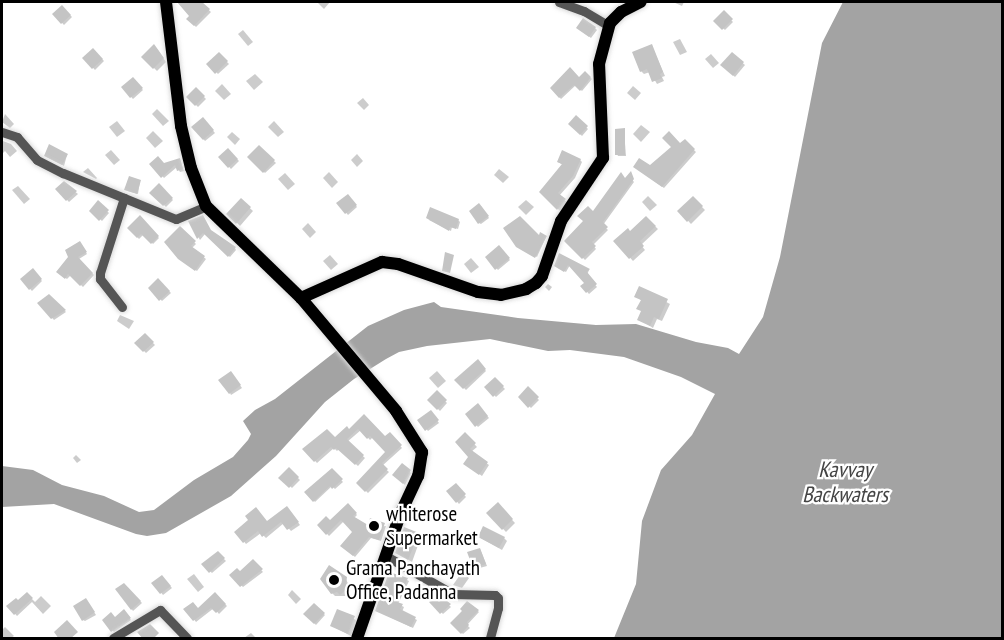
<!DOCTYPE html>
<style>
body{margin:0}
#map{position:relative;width:1004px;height:640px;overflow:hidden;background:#fff;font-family:"PT Sans Narrow",sans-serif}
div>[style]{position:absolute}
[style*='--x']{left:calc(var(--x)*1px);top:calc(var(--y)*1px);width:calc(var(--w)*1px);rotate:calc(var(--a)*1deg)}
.water>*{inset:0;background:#a3a3a3}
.shadow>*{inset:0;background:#0003}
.building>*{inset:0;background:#c4c4c4}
.roads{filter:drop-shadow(0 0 2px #dbdbdb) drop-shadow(0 0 2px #dbdbdb)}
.minor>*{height:9px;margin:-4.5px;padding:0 4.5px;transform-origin:4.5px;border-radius:4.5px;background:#555}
.major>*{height:12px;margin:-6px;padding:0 6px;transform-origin:6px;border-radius:6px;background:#000}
.dots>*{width:16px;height:16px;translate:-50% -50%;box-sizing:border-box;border:3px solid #fff;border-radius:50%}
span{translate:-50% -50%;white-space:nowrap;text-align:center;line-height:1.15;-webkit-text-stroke:4.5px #fff;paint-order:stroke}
.poi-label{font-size:21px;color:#000}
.left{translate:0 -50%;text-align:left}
.water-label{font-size:22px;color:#444;font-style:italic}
.frame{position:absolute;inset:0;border:3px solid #000;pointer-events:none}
</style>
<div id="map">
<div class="water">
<div style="clip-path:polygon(843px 2px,1002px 2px,1002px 638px,614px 638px,636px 584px,642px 521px,661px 470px,692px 435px,715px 394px,681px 377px,624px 357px,570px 350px,548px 351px,490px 339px,427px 346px,399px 352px,386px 359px,354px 379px,325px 402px,276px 456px,231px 496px,166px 533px,147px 536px,136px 534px,54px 504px,2px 507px,2px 466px,33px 470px,62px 485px,104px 496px,139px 512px,154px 510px,194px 480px,233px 457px,248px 440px,251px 434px,243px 421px,255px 410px,275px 399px,368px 326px,404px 310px,434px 302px,441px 307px,518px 318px,596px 325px,636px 324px,696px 342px,728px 348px,739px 354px,763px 317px,780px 257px,822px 43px)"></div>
</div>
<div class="shadow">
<div style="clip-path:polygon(182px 2px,200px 2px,211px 12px,196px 27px,188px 19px,191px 16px,180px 3px)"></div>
<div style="clip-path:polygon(320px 2px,330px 2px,324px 9px,318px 3px)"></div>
<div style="clip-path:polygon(673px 2px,684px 2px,682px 6px)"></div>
<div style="clip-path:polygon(62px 7px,72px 17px,64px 25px,54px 14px)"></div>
<div style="clip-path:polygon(724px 13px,733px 22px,725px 30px,715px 21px)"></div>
<div style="clip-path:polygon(595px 28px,597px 30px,591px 38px,580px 30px)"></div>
<div style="clip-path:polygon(243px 30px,253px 42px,248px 46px,238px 34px)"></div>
<div style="clip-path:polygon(680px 39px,687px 52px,680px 55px,673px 42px)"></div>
<div style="clip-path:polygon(652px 46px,665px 76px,662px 77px,664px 81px,657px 84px,650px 72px,644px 74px,641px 71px)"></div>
<div style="clip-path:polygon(157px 49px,166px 62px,157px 71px,143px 57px)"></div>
<div style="clip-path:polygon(93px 50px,104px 61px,95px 70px,84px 58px)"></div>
<div style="clip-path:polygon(219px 54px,229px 64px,218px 74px,208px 64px)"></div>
<div style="clip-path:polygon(711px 54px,719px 63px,713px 68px,705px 59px)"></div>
<div style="clip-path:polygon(732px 54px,745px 65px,735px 77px,722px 65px)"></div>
<div style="clip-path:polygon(585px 73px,592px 79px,582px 91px,576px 85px,561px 99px,552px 89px,579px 79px)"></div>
<div style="clip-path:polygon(255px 74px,263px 82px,254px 90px,246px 81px)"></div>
<div style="clip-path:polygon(133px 79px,143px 90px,133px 99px,123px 88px)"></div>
<div style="clip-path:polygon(222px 84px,231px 94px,224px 100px,215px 91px)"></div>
<div style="clip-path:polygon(633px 86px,641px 93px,635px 100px,627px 93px)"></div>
<div style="clip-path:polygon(196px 89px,206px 99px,198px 107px,188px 97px)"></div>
<div style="clip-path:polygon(363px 98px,369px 105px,364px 110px,357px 103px)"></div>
<div style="clip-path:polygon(157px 109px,169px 121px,163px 126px,152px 114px)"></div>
<div style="clip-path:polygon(5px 114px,14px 124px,10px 128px,2px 122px)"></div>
<div style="clip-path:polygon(576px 118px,588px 129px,582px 136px,570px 124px)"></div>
<div style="clip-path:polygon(203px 119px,215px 133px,205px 141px,194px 127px)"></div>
<div style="clip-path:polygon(117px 121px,125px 131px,117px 137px,109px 127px)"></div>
<div style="clip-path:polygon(274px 121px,284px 132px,278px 137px,268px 127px)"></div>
<div style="clip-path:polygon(641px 125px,650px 132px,641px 142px,633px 134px)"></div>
<div style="clip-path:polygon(624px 130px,626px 156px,618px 156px,617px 154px)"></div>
<div style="clip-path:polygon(153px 131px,163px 141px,155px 148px,146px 138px)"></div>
<div style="clip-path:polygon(232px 132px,240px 139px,235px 145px,227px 137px)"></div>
<div style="clip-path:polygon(3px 141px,11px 144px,17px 151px,10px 157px,5px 151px,2px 154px)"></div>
<div style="clip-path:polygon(685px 141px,696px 152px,664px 188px,637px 169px,650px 167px)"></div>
<div style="clip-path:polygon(259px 147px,276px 163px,265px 173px,249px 157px)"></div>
<div style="clip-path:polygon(111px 150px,120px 160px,114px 165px,105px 155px)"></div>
<div style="clip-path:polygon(228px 150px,239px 161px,231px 169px,220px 157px)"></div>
<div style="clip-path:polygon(357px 154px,363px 161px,357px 167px,351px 160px)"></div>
<div style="clip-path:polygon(67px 155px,64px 166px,47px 157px)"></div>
<div style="clip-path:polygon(180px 159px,184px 171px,180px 172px,177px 167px,164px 178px,151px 164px,164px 164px)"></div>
<div style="clip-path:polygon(580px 160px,582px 162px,575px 178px,559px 196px,567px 202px,560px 211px,541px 192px,563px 165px,558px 162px)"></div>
<div style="clip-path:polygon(88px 168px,97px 178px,96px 179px,83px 172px)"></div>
<div style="clip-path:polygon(499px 169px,509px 177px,503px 183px,494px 175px)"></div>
<div style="clip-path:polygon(329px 172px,338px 182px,332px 188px,323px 178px)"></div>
<div style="clip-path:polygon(285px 173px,295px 184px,288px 190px,278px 179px)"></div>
<div style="clip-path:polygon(629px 176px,634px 182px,603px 225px,608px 230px,593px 245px,596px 249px,585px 260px,567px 241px)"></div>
<div style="clip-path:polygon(140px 181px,138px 194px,128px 191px)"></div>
<div style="clip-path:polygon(64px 183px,78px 194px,69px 202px,57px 189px)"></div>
<div style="clip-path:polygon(159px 185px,173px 200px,166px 207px,151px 193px)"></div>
<div style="clip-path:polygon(18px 186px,30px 199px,24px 204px,12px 190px)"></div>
<div style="clip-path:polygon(348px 196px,357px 207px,348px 215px,339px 204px)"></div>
<div style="clip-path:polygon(648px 196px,657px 205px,650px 211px,642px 202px)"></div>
<div style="clip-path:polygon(693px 198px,705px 210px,691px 224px,679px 211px)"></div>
<div style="clip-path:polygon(241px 200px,253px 211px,240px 226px,228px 214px)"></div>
<div style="clip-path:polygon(526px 200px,534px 207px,526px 215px,518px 207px)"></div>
<div style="clip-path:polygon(98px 203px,109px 213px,102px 221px,91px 211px)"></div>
<div style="clip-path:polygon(481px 206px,489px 218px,481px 224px,479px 223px)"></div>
<div style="clip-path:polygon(140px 218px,159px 238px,153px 244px,144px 234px,139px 239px,129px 228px)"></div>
<div style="clip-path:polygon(646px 218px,658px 229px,641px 245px,645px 250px,633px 261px,615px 241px,631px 233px)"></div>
<div style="clip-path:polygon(429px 220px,458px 220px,460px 222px,458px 229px,452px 227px,451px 231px)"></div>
<div style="clip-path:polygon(190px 222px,235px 248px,236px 250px,230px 257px,205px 234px,200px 240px)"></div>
<div style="clip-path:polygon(308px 223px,316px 232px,310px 238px,302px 229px)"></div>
<div style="clip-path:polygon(180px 228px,196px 244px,192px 248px,206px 259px,197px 271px,179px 258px)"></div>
<div style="clip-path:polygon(546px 237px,537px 257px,517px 246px,539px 238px)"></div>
<div style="clip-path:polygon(81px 245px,87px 254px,79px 259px,94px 275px,83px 287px,71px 275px,67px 279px,58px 272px)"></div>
<div style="clip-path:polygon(499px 247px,510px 260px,498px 270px,487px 257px)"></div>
<div style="clip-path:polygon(330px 255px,338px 264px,331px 270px,323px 261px)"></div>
<div style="clip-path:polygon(560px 255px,589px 270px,587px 275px,597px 287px,589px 294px,582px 286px,586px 283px,570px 265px,566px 272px,558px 268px)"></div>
<div style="clip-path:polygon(471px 258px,479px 267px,471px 273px,464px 264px)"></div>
<div style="clip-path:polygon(32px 270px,42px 281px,32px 291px,22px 280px)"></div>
<div style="clip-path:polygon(158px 280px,171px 293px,162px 301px,150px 288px)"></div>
<div style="clip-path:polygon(548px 284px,552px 287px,549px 291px,545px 287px)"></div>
<div style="clip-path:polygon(640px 288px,670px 304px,662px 321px,657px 319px,653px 328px,639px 319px,642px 312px,642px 301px,636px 296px)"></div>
<div style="clip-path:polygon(49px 296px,66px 312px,54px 320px,39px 303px)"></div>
<div style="clip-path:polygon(120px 315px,134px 321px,129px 329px,117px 321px)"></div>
<div style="clip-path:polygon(145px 335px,155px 345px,146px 353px,136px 343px)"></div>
<div style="clip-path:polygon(478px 361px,486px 371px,466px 390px,456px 380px)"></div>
<div style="clip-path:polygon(437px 371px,446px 381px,438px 388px,429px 378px)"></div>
<div style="clip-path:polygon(232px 374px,242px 388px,231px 395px,230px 393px)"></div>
<div style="clip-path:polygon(495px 379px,505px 389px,496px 397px,486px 387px)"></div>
<div style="clip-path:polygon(528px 389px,539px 400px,531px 408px,520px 397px)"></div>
<div style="clip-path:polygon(437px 393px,447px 403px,440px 411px,429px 400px)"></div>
<div style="clip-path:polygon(478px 405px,489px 418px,478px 427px,467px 414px)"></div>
<div style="clip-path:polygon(431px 412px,439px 423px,428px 431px,419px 420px)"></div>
<div style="clip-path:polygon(364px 416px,384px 438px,390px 434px,402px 448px,382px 466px,389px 472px,368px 493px,358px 483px,387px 452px,373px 437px,370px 440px,361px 430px,347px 442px,365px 458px,358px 466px,339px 449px,337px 451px,334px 448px,317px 463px,304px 449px,335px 439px,349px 430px)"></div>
<div style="clip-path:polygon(465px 434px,477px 447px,471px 452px,489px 465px,482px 476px,468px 466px,470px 456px)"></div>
<div style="clip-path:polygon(76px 455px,81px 460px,77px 463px,73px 458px)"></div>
<div style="clip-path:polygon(402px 465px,411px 473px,405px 485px,394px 475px)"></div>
<div style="clip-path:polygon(289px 469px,300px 480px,292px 488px,281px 478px)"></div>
<div style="clip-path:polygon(332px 470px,343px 482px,335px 489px,332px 486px,315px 502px,306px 492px)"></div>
<div style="clip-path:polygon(456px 485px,466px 497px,459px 504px,448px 491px)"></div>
<div style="clip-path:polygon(497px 504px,515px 523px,506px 532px,488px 513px)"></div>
<div style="clip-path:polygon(348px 505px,357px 515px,354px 518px,368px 528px,386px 526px,381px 541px,371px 538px,355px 557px,342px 546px,354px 532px,344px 521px,329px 536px,319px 525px,329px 522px)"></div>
<div style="clip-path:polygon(289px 510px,300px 525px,291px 531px,284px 523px,266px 538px,261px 533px,246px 544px,236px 532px,267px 522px)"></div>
<div style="clip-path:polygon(418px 534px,421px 537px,412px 562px,397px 553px)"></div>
<div style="clip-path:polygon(479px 537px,504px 538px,507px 541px,502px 550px)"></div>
<div style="clip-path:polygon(480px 549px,487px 566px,476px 569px,474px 567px)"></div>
<div style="clip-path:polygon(218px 553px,226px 561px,212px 573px,203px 565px)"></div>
<div style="clip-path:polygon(253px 561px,263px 572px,243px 587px,231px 575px,240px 573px)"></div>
<div style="clip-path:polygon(462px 572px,469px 578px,462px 588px,453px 585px)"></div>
<div style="clip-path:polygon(194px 574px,204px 587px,198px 592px,187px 579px)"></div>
<div style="clip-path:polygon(162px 577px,172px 588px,163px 595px,154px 584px)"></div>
<div style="clip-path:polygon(346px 579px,351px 591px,346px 596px,335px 596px,332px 593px)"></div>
<div style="clip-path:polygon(407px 580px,409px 581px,398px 604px,404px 607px,402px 612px,417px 620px,413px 628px,377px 611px)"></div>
<div style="clip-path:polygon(124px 585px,142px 603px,133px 611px,118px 589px)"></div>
<div style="clip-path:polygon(292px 590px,301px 599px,296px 604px,288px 595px)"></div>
<div style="clip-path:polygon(27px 594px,35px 602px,41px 596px,51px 606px,43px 614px,32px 602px,17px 616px,8px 606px,18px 602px)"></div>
<div style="clip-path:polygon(215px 594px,227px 606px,219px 614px,214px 608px,196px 622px,186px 609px,198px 610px)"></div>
<div style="clip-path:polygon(439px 596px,451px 607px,443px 614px,431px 602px)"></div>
<div style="clip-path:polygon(87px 601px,96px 615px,85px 621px,83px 620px)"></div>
<div style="clip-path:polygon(469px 603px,479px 612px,467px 625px,470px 628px,463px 634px,452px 623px)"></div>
<div style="clip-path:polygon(314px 605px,325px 615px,316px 625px,305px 614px)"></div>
<div style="clip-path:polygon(124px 611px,131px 620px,114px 632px,104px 621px,115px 619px)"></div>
<div style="clip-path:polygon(338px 611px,358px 621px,351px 636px,332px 626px)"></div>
<div style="clip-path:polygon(5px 627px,14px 636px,11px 638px,2px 637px,2px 630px)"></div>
<div style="clip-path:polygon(251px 633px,256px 638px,244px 638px)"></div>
</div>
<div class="building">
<div style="clip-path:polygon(177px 2px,202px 2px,210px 9px,194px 26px,186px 19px,189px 16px)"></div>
<div style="clip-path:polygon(62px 5px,71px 15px,61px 24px,52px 14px)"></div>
<div style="clip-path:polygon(724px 10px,733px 19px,722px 30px,713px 21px)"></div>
<div style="clip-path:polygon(583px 18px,596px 27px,589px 37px,576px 28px)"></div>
<div style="clip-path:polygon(154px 44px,164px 58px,153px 69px,141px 57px)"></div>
<div style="clip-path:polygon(652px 44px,663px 72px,660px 74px,662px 78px,652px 82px,647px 69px,640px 72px,632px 52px)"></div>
<div style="clip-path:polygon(93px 48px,103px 59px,92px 69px,82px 58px)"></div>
<div style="clip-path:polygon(219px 52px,228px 61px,215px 74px,206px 64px)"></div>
<div style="clip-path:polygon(732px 52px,744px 62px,733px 76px,720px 65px)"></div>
<div style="clip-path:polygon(570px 67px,579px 77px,585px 71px,591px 77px,580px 91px,574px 85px,559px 98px,550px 88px)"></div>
<div style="clip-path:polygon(133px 77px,143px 88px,130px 98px,121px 87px)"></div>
<div style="clip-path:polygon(196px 87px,205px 96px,195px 106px,186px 97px)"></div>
<div style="clip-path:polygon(576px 115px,588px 126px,580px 135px,568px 124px)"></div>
<div style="clip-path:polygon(203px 117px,214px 130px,203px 140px,191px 127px)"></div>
<div style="clip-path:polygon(625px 128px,625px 155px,615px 155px,615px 129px)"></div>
<div style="clip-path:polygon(669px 131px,680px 143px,685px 139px,695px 149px,662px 187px,633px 167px,639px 158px,650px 165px,671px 147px,662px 138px)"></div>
<div style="clip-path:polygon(49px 144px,68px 154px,62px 165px,44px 156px)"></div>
<div style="clip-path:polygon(259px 145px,275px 160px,263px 173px,247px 157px)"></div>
<div style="clip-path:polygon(228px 148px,238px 159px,228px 168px,218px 157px)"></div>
<div style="clip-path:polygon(562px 150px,581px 159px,573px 176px,558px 193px,566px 199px,557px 210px,539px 192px,562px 164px,557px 162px)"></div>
<div style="clip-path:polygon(158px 156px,164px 163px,180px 158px,183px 169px,177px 171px,175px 165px,161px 178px,149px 164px)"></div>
<div style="clip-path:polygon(631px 171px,634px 179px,603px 222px,608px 227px,592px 242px,596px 246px,582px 259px,564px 241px,583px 221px,577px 216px,588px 206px,593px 211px,621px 172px,625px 178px)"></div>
<div style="clip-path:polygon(129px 176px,141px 180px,137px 194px,124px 190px)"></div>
<div style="clip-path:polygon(64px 181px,77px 191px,66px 201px,55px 189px)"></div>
<div style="clip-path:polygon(159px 183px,173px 198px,163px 206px,149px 193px)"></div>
<div style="clip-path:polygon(348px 194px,357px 205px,345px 214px,336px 203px)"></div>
<div style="clip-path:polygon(693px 196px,703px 206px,687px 222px,677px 211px)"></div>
<div style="clip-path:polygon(241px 198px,251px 207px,236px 224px,226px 214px)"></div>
<div style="clip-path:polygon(98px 200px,109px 210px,99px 221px,89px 211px)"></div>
<div style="clip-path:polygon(479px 203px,489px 216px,478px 224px,469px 211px)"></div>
<div style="clip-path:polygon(430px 207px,459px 219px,456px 229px,450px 227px,449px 231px,426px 218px)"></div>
<div style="clip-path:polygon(140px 215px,159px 236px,151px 244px,141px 234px,137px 238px,127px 228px)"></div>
<div style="clip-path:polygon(203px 215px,211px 230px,236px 247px,228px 257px,203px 233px,197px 239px,188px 221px)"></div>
<div style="clip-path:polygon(520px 216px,539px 235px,540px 232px,547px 236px,535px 258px,516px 247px,503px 228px)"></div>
<div style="clip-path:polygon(646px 216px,656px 226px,640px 241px,644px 246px,629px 259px,613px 241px,628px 228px,630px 231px)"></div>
<div style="clip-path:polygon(180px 226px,196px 241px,191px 246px,205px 256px,195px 271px,178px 259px,164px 242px)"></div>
<div style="clip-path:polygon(80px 241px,87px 252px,78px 257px,93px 273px,80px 286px,68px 274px,65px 279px,56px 272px,68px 257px,65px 250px)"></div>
<div style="clip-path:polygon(499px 245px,510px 258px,495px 270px,485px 257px)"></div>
<div style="clip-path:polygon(445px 252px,454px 255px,450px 273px,442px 271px)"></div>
<div style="clip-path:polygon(559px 253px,590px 269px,587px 272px,597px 284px,586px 293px,580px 286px,584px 283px,568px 265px,564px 272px,554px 266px)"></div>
<div style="clip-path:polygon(33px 268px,42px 279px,29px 290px,20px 279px)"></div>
<div style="clip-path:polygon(158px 278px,170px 291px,159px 301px,148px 288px)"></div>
<div style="clip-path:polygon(639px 286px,668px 299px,659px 319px,654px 317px,650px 326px,637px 320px,641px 311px,636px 309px,641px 300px,634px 297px)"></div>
<div style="clip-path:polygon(49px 294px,66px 310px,51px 319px,37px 303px)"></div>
<div style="clip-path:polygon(145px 333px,154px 342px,143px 352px,134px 343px)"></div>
<div style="clip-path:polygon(478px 359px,486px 369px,463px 389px,454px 380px)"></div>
<div style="clip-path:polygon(231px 371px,241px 385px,229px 394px,218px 380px)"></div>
<div style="clip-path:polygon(495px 377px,504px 386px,493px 397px,484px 387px)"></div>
<div style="clip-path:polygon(528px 386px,539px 397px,528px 408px,518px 397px)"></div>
<div style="clip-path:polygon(437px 390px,447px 400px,437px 410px,427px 400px)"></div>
<div style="clip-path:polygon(478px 403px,488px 416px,475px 427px,465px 414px)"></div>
<div style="clip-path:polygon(431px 410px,439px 420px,425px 431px,417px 420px)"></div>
<div style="clip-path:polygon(364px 414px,385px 436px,390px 432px,402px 445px,382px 463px,388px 469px,365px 492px,356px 483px,385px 452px,370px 436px,367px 439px,358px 429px,347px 439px,364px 455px,355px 465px,336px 448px,334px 450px,331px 447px,314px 462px,302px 449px,327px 429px,335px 437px,347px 426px,349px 429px)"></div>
<div style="clip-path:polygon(465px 432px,476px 443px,470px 449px,488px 462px,479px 475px,463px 464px,468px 457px,455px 442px)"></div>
<div style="clip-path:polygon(402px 463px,411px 470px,403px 484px,392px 475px)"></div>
<div style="clip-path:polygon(289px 467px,299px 477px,289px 488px,278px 478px)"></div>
<div style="clip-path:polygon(332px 468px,343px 479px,332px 489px,330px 486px,313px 502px,304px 492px)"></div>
<div style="clip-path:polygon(456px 483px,466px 494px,456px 503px,446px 491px)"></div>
<div style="clip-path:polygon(498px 502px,513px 519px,502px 530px,486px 513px)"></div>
<div style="clip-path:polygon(348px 503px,357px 513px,353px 516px,368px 525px,370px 518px,385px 523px,379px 540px,369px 537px,353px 556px,340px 546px,352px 532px,341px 520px,326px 535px,317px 525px,326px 516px,330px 520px)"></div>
<div style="clip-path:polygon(287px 506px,299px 522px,287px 530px,281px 522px,262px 537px,258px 531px,243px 543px,234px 532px,248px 520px,245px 516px,256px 507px,267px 521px)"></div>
<div style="clip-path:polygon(483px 526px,505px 537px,499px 548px,478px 537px)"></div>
<div style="clip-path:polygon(404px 527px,419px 533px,408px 560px,395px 553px)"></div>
<div style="clip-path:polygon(480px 548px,486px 564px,473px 568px,467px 552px)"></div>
<div style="clip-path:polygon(218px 551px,225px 558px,209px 573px,201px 564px)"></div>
<div style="clip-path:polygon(253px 559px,263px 569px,240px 587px,229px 575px,237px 568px,240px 571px)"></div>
<div style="clip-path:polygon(329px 565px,347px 577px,346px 584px,349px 587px,340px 595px,337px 592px,331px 594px,320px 579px)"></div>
<div style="clip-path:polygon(389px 572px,408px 578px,397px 602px,403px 604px,400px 609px,416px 617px,411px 627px,375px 611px)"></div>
<div style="clip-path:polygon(162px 575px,171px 586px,160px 594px,151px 583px)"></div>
<div style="clip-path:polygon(124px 583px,141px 601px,131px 610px,115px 589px)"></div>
<div style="clip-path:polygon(27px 592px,33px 598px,14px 615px,6px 606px,16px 598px,18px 600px)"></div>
<div style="clip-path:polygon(215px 592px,226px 604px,216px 613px,211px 608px,193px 621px,183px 609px,193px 602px,198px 608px)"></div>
<div style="clip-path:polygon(438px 594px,451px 604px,440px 614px,429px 602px)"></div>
<div style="clip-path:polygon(86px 598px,95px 612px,82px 621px,73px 606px)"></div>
<div style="clip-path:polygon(467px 601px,479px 610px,467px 622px,469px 625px,461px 634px,450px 623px,462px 611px,460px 609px)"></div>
<div style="clip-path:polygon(314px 603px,325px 613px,314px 624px,303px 614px)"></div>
<div style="clip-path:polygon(124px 609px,131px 618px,111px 632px,102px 620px,111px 612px,115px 617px)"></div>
<div style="clip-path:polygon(337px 609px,355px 616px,348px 634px,330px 626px)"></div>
<div style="clip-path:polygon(67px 620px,78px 632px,70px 639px,59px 639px,54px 632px)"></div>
<div style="clip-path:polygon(150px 624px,159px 633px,153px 639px,143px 639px,137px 632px)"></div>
</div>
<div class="roads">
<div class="minor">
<div style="--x:559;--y:2;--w:27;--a:20"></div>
<div style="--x:584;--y:11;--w:29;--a:31"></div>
<div style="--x:2;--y:132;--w:16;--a:18"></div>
<div style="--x:17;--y:137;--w:30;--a:49"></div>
<div style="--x:37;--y:160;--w:29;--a:27"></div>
<div style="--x:63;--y:173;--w:122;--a:22.2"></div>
<div style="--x:176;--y:219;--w:33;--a:-23"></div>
<div style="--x:122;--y:307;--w:36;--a:-128"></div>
<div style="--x:100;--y:279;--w:6;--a:-90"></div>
<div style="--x:100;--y:273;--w:79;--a:-72.3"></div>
<div style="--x:386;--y:556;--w:77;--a:29.6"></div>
<div style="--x:453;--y:594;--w:42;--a:1.4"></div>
<div style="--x:495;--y:595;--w:4;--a:45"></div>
<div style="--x:498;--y:598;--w:10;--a:90"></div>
<div style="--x:498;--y:608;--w:31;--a:105"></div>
<div style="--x:113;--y:638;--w:55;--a:-30.8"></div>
<div style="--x:160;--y:610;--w:39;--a:46"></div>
</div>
<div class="major">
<div style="--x:166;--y:2;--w:125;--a:83.1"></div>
<div style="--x:181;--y:126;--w:43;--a:76.6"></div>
<div style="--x:191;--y:168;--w:41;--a:68.5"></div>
<div style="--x:206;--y:206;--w:132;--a:44.1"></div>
<div style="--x:301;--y:298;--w:148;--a:49.9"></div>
<div style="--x:396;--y:411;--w:49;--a:57.6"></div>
<div style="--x:422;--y:452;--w:24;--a:99"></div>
<div style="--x:418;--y:476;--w:40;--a:115"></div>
<div style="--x:401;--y:512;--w:133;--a:109.2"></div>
<div style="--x:301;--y:298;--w:89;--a:-24"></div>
<div style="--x:382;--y:262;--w:16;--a:7"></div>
<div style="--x:398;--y:264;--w:85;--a:19.3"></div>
<div style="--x:478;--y:292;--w:23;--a:7"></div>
<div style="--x:501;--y:295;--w:26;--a:-13"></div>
<div style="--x:526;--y:289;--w:12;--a:-31"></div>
<div style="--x:536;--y:283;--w:9;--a:-49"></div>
<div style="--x:542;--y:276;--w:58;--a:-70.9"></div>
<div style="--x:561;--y:221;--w:76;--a:-56.3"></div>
<div style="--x:603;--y:158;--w:94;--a:-92.4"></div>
<div style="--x:599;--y:64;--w:42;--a:-75"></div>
<div style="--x:610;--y:23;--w:16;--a:-45"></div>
<div style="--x:621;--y:12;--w:22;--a:-27"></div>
</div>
</div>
<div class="dots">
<div style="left:374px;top:526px;background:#000"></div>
<div style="left:334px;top:580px;background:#000"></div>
</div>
<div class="poi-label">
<span class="left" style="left:386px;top:526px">whiterose<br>Supermarket</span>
<span class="left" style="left:346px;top:580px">Grama Panchayath<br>Office, Padanna</span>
</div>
<div class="water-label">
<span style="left:845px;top:482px">Kavvay<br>Backwaters</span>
</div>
<div class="frame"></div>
</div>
